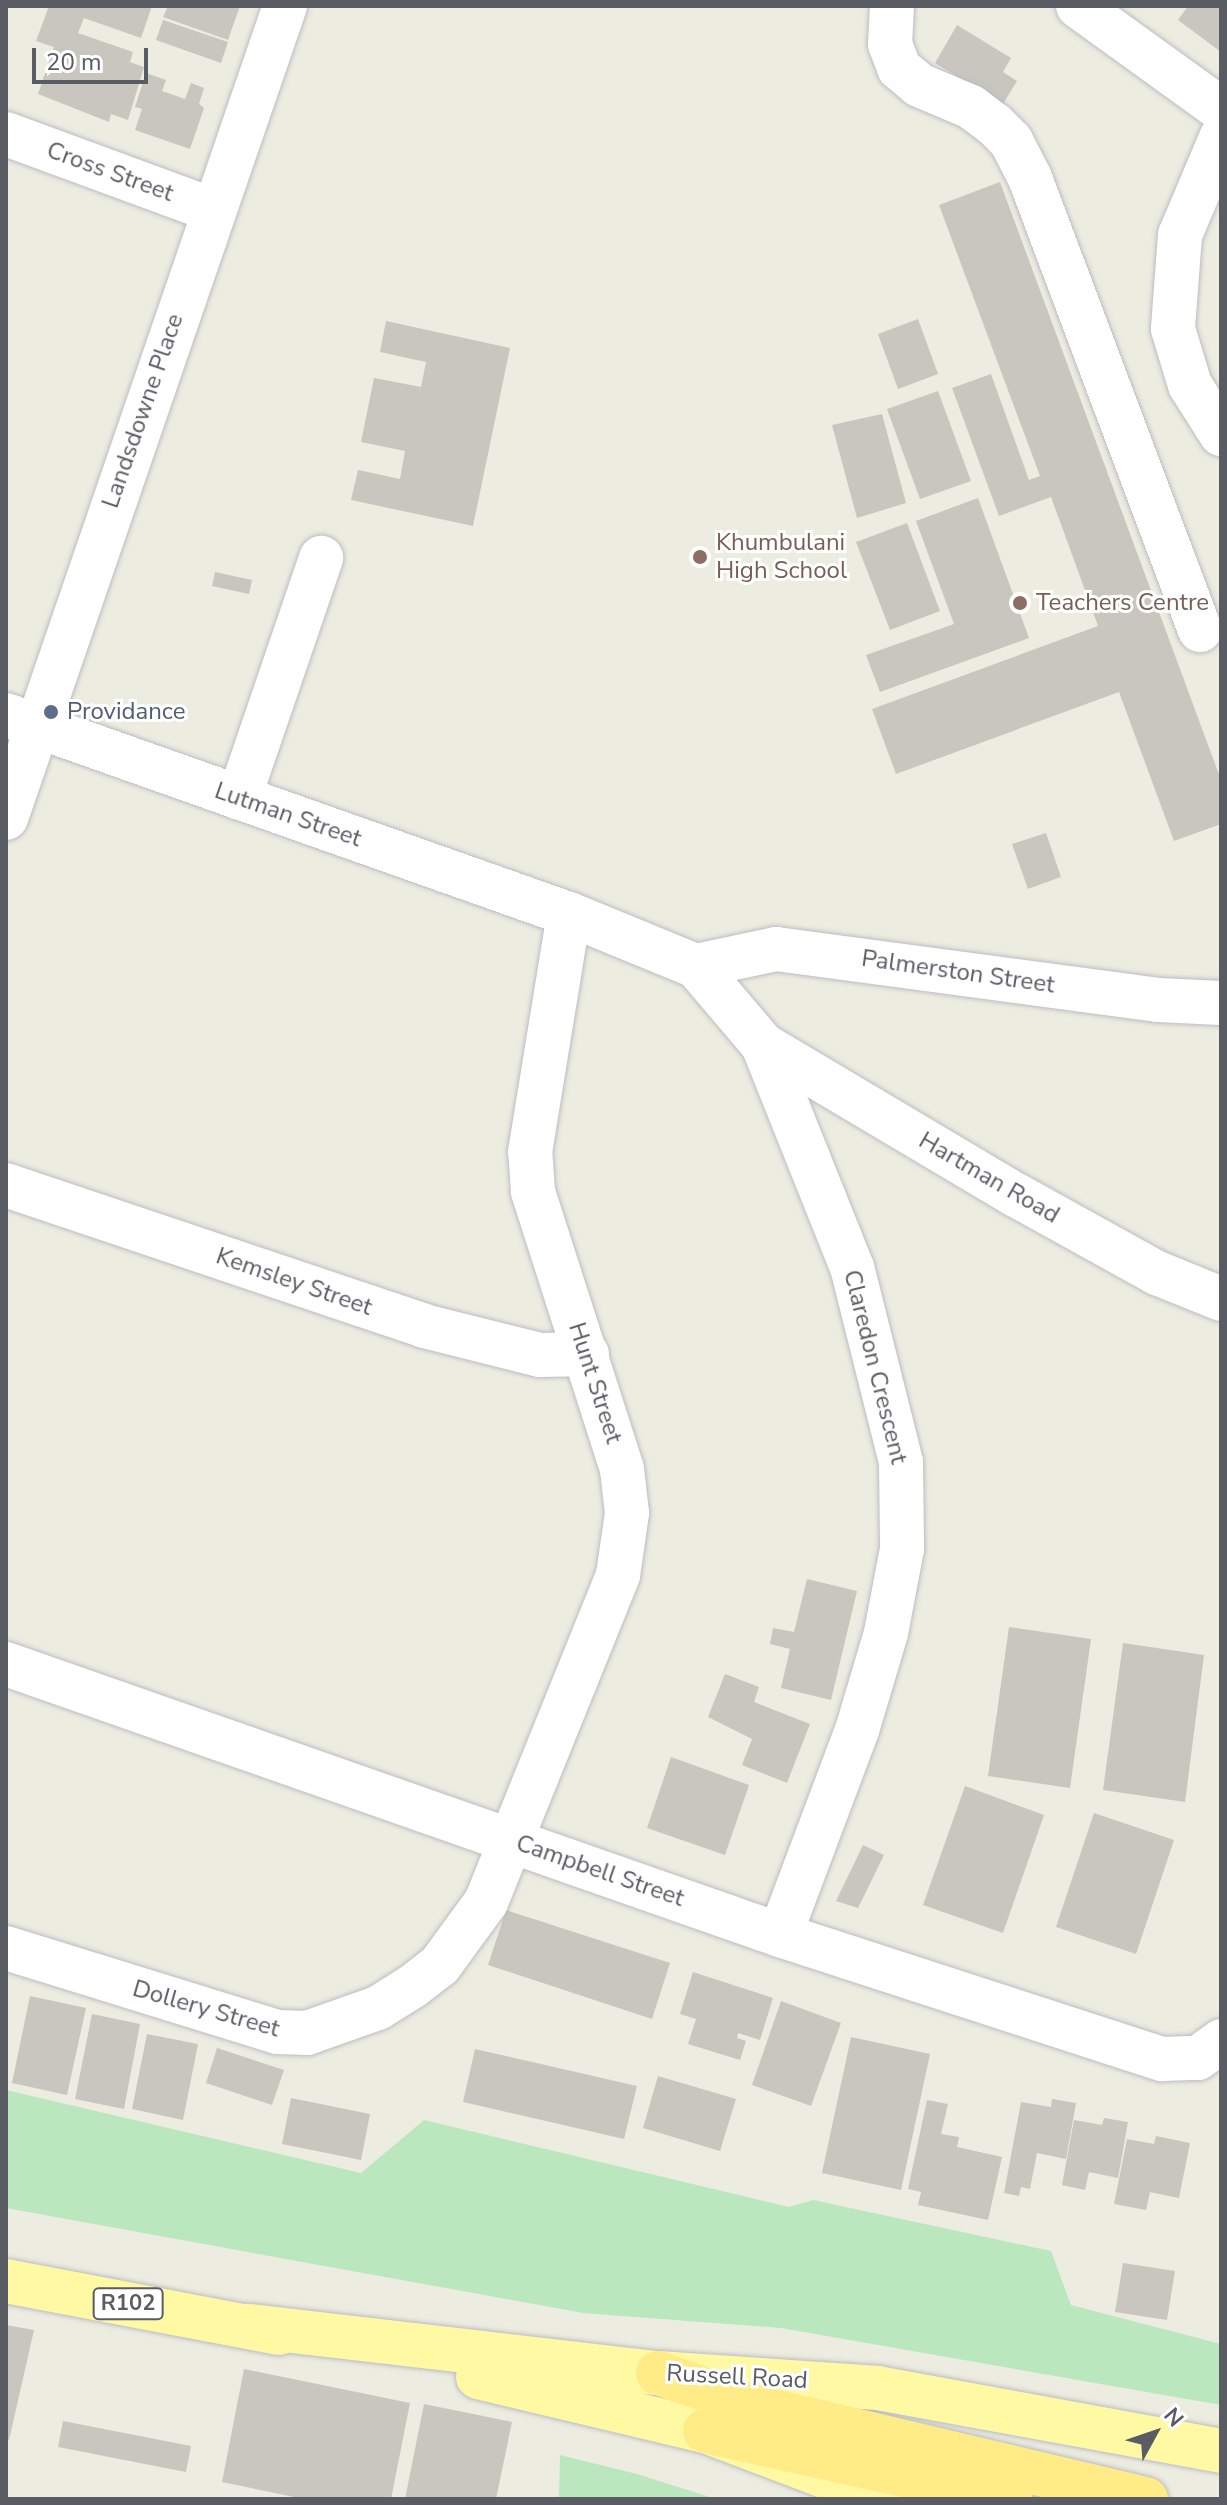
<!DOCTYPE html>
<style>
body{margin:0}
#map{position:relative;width:1227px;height:2505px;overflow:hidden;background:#edece0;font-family:"Nunito Sans",sans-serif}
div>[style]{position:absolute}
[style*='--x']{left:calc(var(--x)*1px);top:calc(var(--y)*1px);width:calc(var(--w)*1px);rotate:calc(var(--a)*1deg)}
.green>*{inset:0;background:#bbe7bf}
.building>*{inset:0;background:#c8c6be}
.roads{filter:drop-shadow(0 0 2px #bbbdc3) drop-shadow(0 0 2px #bbbdc3)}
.minor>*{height:44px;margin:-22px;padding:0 22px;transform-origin:22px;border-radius:22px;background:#fff}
.major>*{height:44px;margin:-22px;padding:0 22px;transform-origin:22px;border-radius:22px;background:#fff9a4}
.highway>*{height:44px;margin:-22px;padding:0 22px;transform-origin:22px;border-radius:22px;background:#ffec86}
.dots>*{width:22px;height:22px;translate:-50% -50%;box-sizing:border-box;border:4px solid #fff;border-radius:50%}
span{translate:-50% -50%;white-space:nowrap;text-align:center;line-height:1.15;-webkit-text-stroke:6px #fff;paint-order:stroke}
.shield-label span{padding:2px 6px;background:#fff;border:2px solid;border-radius:6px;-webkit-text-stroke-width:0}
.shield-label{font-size:22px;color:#595c63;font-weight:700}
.street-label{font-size:24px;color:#595c63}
.education-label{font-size:24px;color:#785e54}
.left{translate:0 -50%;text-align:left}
.service-label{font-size:24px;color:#4e5e75}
.frame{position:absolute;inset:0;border:8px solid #595c63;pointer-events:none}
.north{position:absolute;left:1115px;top:2393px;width:80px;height:80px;-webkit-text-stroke:6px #fff;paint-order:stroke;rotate:50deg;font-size:22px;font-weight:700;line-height:32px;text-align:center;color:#595c63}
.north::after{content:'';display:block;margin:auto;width:28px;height:36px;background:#595c63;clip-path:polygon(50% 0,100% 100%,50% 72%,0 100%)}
.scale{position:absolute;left:32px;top:48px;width:116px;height:36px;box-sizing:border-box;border:4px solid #595c63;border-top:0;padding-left:10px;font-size:24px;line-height:28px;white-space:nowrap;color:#595c63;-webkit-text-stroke:6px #fff;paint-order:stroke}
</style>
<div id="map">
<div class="green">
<div style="clip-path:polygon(6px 2090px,361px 2173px,424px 2120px,789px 2207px,813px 2200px,1051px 2251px,1071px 2305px,1221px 2344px,1221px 2405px,781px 2328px,583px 2313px,6px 2208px)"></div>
<div style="clip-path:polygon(560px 2455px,637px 2474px,716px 2499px,559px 2499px)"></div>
</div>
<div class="building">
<div style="clip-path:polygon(49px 6px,152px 6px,141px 38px,84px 18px,78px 33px,133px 52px,130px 62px,144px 67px,128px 120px,111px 114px,109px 122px,38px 94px,54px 47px,36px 41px)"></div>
<div style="clip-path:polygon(168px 6px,240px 6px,228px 40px,163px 17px)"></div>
<div style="clip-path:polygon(1188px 6px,1221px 6px,1221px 52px,1178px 20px)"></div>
<div style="clip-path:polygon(163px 20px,228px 42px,221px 63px,156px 40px)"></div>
<div style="clip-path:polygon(957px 25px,1011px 58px,1003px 72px,1017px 81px,1003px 104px,935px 63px)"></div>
<div style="clip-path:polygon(146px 73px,166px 80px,162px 91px,185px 99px,191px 83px,204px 88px,199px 104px,204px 108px,190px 149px,135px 130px,142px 109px,135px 107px)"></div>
<div style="clip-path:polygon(1000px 182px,1221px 780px,1221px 824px,1174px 841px,1119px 692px,896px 774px,872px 709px,1098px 626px,1051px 497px,999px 516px,952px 388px,991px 374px,1029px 480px,1040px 476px,939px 205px)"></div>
<div style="clip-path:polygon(918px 319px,938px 374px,898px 389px,878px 334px)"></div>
<div style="clip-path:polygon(386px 321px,510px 348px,473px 526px,351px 500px,358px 470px,400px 479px,405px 451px,361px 442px,374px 378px,421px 387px,426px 362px,380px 352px)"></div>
<div style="clip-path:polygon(938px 391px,971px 481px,920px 499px,887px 409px)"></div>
<div style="clip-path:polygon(882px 414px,906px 503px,857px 518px,832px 425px)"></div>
<div style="clip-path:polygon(978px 498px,1029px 638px,880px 692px,866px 655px,954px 624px,916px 521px)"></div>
<div style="clip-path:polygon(907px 523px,940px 611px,890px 630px,856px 542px)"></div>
<div style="clip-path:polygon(215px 572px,252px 580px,249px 594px,212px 586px)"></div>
<div style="clip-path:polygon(1046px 833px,1061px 877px,1028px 889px,1012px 844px)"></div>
<div style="clip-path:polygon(807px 1579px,857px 1591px,831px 1700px,781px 1688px,790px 1649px,770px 1644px,773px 1628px,794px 1632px)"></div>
<div style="clip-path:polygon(1009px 1627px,1091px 1639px,1070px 1788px,988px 1776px)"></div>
<div style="clip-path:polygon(1123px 1643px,1204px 1655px,1185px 1802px,1103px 1790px)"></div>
<div style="clip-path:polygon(725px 1674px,759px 1687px,754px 1702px,810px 1724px,787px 1783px,742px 1765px,752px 1739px,708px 1717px)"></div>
<div style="clip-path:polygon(671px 1757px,749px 1785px,725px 1855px,647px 1828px)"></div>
<div style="clip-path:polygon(965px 1786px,1044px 1815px,1003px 1933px,923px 1905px)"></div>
<div style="clip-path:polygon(1094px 1813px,1174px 1840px,1136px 1954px,1056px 1927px)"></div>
<div style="clip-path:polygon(863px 1845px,884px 1855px,858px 1908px,836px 1901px)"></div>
<div style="clip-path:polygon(506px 1910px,670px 1963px,652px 2019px,488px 1965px)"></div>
<div style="clip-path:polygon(693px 1972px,773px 1998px,760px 2040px,738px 2033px,737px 2038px,746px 2041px,740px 2060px,688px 2044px,696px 2019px,680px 2014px)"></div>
<div style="clip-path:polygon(30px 1996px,86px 2008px,67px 2095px,12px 2083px)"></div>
<div style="clip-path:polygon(781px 2001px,841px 2023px,811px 2106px,752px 2085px)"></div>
<div style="clip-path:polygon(92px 2014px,140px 2024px,124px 2109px,75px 2099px)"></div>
<div style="clip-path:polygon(147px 2034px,198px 2044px,183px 2120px,132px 2109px)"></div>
<div style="clip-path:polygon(851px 2037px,930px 2054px,901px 2190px,822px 2173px)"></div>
<div style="clip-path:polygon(217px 2048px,284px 2070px,272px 2105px,206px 2083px)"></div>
<div style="clip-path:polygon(475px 2049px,637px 2086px,624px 2139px,463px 2102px)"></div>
<div style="clip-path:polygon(658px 2076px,736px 2099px,720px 2151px,643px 2128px)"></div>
<div style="clip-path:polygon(291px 2098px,370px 2114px,361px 2160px,282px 2144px)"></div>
<div style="clip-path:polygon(1052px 2099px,1076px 2103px,1066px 2159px,1037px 2153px,1030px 2189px,1021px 2187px,1019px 2196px,1004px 2193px,1021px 2102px,1051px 2107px)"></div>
<div style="clip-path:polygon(927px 2100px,948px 2104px,941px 2134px,959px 2137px,957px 2147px,1002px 2157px,988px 2220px,918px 2205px,921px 2192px,908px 2189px)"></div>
<div style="clip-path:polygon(1104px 2118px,1128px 2122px,1118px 2178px,1089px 2172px,1085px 2190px,1062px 2185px,1074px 2120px,1102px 2125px)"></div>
<div style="clip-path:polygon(1156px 2136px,1190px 2143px,1179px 2198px,1150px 2192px,1146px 2210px,1114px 2204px,1127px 2139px,1154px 2144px)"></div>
<div style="clip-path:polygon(1123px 2263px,1175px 2271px,1167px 2320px,1115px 2312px)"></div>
<div style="clip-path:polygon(6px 2325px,34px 2330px,9px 2440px,6px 2439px)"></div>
<div style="clip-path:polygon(244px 2369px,410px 2403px,391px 2499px,304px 2499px,222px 2482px)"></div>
<div style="clip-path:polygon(424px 2404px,512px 2422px,496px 2499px,405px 2499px)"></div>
<div style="clip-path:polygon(63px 2421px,191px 2446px,186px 2472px,58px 2447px)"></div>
</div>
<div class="roads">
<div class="minor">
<div style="--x:892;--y:6;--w:38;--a:93"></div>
<div style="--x:890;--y:44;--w:26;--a:69"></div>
<div style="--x:899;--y:68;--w:26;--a:40"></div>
<div style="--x:919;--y:85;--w:56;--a:22.9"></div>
<div style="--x:971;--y:107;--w:30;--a:37"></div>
<div style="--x:995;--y:125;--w:23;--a:45"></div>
<div style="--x:1011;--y:141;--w:42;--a:62.8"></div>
<div style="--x:1030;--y:178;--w:483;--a:69.4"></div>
<div style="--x:1078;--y:6;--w:176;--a:35.8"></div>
<div style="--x:6;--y:134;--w:221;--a:20.2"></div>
<div style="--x:1221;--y:138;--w:105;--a:112.9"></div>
<div style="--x:1180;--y:235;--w:94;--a:94.3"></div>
<div style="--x:1173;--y:329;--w:59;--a:73.1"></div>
<div style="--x:1190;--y:385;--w:58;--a:57.7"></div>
<div style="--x:6;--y:715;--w:597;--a:19.47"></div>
<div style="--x:569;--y:914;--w:137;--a:22.3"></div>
<div style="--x:696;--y:966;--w:104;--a:49.7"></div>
<div style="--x:763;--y:1045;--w:239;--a:68.2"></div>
<div style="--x:852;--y:1267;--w:201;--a:75.9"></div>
<div style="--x:901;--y:1462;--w:87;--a:89.3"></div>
<div style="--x:902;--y:1549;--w:86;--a:100.8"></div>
<div style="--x:886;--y:1633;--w:101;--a:106.6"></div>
<div style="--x:857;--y:1730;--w:219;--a:110.6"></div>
<div style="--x:239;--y:798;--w:254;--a:-71.1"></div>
<div style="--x:6;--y:818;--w:859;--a:-71.04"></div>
<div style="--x:696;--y:966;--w:82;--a:-12"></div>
<div style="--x:776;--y:949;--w:385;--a:7.6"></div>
<div style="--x:1158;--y:1000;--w:63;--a:2.7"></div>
<div style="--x:763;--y:1045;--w:294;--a:30.7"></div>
<div style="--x:1016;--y:1195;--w:161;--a:29"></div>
<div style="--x:1157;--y:1273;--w:69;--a:22.1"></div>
<div style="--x:6;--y:1185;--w:441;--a:18.6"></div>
<div style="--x:424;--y:1326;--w:120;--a:14"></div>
<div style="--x:540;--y:1355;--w:47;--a:-1.2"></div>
<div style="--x:6;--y:1664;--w:820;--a:19.3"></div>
<div style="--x:780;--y:1935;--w:402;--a:18"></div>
<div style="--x:1162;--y:2059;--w:36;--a:-2"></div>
<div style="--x:1198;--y:2058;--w:29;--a:-36"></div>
<div style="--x:6;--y:1948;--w:284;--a:17.2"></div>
<div style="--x:277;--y:2032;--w:30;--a:2"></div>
<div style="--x:307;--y:2033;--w:75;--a:-19.4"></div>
<div style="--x:378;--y:2008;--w:41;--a:-32.2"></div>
<div style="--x:413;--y:1986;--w:34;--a:-38"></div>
<div style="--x:440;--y:1965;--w:78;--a:-53.9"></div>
<div style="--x:486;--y:1902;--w:353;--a:-68"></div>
<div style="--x:618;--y:1575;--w:63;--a:-81.7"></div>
<div style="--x:627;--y:1513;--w:44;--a:-96.5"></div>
<div style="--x:622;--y:1469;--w:292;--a:-107.8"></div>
<div style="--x:533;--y:1191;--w:39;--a:-94"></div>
<div style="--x:530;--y:1152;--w:241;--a:-80.7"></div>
</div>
<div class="major">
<div style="--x:6;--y:2281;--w:278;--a:10.8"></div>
<div style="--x:249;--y:2326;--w:412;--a:6.6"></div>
<div style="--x:658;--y:2373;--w:221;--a:3.9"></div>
<div style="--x:878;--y:2388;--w:349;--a:10.4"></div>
<div style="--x:478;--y:2377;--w:233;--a:13.4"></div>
<div style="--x:705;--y:2431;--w:192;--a:20.7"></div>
</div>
<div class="highway">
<div style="--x:658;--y:2373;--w:100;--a:19.3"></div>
<div style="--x:752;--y:2406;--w:405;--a:13.3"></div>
<div style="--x:705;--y:2431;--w:313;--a:12.5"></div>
</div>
</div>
<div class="dots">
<div style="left:700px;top:557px;background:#8d6e63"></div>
<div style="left:1020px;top:603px;background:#8d6e63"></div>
<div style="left:51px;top:712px;background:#5c6f8a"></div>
</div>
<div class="shield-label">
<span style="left:128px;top:2304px">R102</span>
</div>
<div class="street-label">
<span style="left:110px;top:172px;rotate:20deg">Cross Street</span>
<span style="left:143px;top:411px;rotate:-71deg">Landsdowne Place</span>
<span style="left:288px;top:815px;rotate:19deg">Lutman Street</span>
<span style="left:958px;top:972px;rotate:8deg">Palmerston Street</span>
<span style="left:989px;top:1178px;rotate:30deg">Hartman Road</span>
<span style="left:294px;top:1282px;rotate:19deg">Kemsley Street</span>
<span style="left:875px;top:1367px;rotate:76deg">Claredon Crescent</span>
<span style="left:595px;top:1383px;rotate:72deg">Hunt Street</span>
<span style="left:600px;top:1871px;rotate:19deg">Campbell Street</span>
<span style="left:206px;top:2009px;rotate:16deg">Dollery Street</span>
<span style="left:737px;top:2377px;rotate:3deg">Russell Road</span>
</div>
<div class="education-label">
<span class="left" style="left:716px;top:557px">Khumbulani<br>High School</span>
<span class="left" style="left:1036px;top:603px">Teachers Centre</span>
</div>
<div class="service-label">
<span class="left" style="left:67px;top:712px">Providance</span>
</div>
<div class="frame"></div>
<div class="north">N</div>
<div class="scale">20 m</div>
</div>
